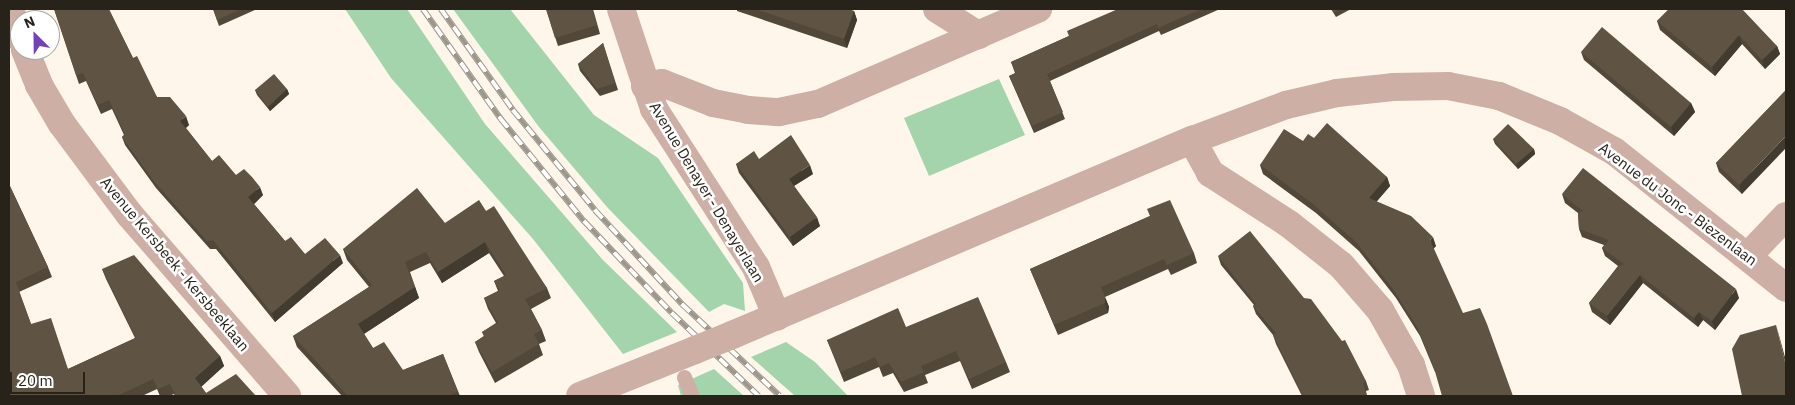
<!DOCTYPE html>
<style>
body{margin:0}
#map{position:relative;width:1795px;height:405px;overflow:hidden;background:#fef6ea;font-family:"IBM Plex Sans",sans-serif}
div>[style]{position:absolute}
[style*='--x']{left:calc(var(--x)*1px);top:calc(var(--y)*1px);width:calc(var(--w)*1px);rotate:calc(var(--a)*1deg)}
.green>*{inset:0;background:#a3d4ac}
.lane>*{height:15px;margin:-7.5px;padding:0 7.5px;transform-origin:7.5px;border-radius:7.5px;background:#cdafa5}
.street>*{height:28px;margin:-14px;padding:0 14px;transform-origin:14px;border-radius:14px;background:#cdafa5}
.rail>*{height:5.5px;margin-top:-2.75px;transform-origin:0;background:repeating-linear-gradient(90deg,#fff 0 11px,#9d968c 0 22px);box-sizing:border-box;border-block:1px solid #9d968c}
.street-bridge>*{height:28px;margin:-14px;padding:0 14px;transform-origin:14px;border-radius:14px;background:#cdafa5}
.wall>*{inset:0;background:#52483a}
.shaded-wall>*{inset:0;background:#423b2f}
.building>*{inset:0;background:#5f5443}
span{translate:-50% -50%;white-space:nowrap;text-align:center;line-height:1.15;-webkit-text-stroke:5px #fff;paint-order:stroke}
.street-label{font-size:15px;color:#27221a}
.frame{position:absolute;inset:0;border:10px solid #27221a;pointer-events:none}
.north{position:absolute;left:10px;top:10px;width:50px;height:50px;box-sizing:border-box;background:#fff;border:1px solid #a9a7a3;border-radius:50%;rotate:337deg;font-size:14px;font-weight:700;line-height:20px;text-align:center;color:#27221a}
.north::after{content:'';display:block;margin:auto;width:18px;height:22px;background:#7242b9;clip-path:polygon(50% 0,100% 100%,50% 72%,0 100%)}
.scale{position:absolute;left:10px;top:372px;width:75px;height:22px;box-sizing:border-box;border:2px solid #27221a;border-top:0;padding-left:6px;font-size:15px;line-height:18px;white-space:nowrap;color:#27221a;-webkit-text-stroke:4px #fff;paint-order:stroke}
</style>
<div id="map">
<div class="green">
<div style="clip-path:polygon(345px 9px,407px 9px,485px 124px,603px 260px,677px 332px,623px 354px,533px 239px,391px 78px)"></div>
<div style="clip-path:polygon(453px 9px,510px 9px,594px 115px,658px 158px,743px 283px,745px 311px,724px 304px,709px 312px,607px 207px,539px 127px)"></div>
<div style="clip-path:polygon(999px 79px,1025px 135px,929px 176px,904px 118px)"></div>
<div style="clip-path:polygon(786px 342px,815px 362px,848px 396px,795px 396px,751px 357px)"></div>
<div style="clip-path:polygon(714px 369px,744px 396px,681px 396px,678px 385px)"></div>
</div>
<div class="lane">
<div style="--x:684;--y:377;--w:21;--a:67"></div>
</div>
<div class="street">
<div style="--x:10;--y:9;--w:31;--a:71"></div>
<div style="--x:621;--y:9;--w:105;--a:71.7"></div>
<div style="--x:654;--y:109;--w:188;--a:57.2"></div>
<div style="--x:756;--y:267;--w:54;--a:67.2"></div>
<div style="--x:937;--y:9;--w:49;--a:32.4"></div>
<div style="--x:25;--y:50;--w:38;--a:68"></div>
<div style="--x:39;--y:85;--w:45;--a:59.5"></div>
<div style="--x:62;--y:124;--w:112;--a:53.3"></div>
<div style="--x:129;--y:214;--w:241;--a:49"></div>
<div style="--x:645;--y:86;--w:17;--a:-10"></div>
<div style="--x:662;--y:83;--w:55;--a:21.4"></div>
<div style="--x:713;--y:103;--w:36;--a:11"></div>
<div style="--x:748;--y:110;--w:31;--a:4"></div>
<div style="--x:779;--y:112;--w:40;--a:-12"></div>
<div style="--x:818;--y:104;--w:240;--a:-23.4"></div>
<div style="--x:1192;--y:140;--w:38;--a:61"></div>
<div style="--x:1210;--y:173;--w:94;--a:32.8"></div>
<div style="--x:1289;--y:224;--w:66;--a:38.3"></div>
<div style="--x:1341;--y:265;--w:60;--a:49.1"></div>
<div style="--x:1380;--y:310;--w:63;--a:60.6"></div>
<div style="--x:1411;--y:365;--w:33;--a:72"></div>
<div style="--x:1748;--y:256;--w:55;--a:-46.5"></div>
<div style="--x:732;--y:335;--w:500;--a:-23"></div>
<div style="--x:1192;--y:140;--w:100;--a:-20.4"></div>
<div style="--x:1286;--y:105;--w:52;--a:-13.2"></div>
<div style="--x:1337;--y:93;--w:56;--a:-6.1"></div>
<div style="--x:1393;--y:87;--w:55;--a:-1"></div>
<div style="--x:1448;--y:86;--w:52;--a:11.1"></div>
<div style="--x:1499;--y:96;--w:66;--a:22.3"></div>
<div style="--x:1560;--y:121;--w:62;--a:29.1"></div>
<div style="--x:1614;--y:151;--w:220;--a:38.5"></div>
<div style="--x:580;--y:396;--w:124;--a:-21.8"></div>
</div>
<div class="rail">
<div style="--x:423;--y:9;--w:135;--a:54.7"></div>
<div style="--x:501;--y:119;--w:132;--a:50.9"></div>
<div style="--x:584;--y:221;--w:127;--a:46.3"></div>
<div style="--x:672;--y:313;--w:120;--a:43.7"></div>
<div style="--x:441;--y:9;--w:124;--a:54.5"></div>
<div style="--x:513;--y:110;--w:129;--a:50.6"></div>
<div style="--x:595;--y:210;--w:128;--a:47.2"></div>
<div style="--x:682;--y:304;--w:134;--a:43.2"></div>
</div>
<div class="street-bridge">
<div style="--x:695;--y:350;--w:40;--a:-22"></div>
</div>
<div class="wall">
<div style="clip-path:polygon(54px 9px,113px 9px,109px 10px,133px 58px,157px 97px,189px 125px,186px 128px,212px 161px,236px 175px,263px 195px,254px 204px,285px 241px,305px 254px,343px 263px,275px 322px,216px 249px,210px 249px,156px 188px,125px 145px,122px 137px,124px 135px,112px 109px,101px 114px,86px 81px,79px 84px)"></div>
<div style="clip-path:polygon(213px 9px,257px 9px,219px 26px)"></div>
<div style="clip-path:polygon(546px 9px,593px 9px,600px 34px,558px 46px)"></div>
<div style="clip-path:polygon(737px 9px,847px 9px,854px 11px,857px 20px,847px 48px,737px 11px)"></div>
<div style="clip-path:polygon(1118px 9px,1220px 9px,1161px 35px,1159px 31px,1050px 81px,1065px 119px,1034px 133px,1009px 76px,1015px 73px,1011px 62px,1069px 36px)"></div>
<div style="clip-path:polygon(1331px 9px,1351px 9px,1336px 17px)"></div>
<div style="clip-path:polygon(1669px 9px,1777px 46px,1780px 54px,1765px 69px,1742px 44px,1715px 76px,1660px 30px,1657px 21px)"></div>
<div style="clip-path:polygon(603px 43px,618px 90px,600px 96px,580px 71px,578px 64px)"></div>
<div style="clip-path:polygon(1581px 52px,1691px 103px,1695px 112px,1674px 136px,1584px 60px)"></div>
<div style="clip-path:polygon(287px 89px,289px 94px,270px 111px,257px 95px,255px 90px)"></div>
<div style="clip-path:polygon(1786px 90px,1742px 194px,1719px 172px,1716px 163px)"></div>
<div style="clip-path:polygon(1314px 138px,1387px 177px,1390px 186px,1376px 202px,1436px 246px,1434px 248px,1435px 372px,1420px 336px,1396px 298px,1359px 251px,1316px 213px,1263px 174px,1260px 165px,1303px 141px)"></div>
<div style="clip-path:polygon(1493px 139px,1534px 149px,1535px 154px,1518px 169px,1495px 144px)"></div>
<div style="clip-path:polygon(759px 159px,813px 174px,794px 186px,820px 226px,793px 246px,739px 173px,736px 164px)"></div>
<div style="clip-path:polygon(9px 184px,48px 267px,52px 277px,19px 292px,31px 324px,68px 369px,135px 338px,106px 279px,102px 269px,220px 356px,224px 366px,201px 386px,206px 393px,256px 396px,175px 396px,174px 394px,169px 396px,160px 396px,157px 389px,142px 396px,9px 396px)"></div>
<div style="clip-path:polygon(1562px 194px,1739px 298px,1715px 330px,1703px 320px,1698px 327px,1643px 283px,1610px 325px,1592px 312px,1589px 303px,1618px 266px,1605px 256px,1602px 248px,1604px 245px,1582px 237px,1579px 229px,1578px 213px,1565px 203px)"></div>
<div style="clip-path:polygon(486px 211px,547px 288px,551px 298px,531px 309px,542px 330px,546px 341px,539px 344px,543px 355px,495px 383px,479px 352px,475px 342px,484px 336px,482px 332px,496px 323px,488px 309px,484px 298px,498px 291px,494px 281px,504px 276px,489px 253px,442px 283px,430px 263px,410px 272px,419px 298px,364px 334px,373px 348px,403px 370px,443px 354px,460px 396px,342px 396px,297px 347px,293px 336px,369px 287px,347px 260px,343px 249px,445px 223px)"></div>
<div style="clip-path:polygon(1150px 216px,1194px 253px,1197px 263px,1171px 275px,1168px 269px,1105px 297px,1109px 307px,1108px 313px,1058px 335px,1030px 269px)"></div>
<div style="clip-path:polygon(1218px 256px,1366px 381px,1369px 390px,1366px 391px,1367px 396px,1302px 396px,1276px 344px,1273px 335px,1256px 314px,1253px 306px,1254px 305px,1221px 265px)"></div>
<div style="clip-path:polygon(906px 327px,1006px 362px,1010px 372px,972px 389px,960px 361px,925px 375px,928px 383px,904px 392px,893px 373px,883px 377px,879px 367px,844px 382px,827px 340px)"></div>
</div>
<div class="shaded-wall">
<div style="clip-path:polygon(854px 11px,857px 20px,847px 48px,844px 39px)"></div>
<div style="clip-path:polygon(1739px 35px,1742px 44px,1715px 76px,1712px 67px)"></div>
<div style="clip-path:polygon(1777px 46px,1780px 54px,1765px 69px,1762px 60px)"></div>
<div style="clip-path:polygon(287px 89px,289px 94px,270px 111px,268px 107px)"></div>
<div style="clip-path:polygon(1691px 103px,1695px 112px,1674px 136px,1671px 127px)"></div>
<div style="clip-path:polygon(186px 116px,189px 125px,183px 130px,180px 121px)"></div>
<div style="clip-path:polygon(1786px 136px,1786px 148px,1742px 194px,1739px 185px)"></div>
<div style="clip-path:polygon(1534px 149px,1535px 154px,1518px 169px,1516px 164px)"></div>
<div style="clip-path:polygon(810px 165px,813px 174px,792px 187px,789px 179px)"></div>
<div style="clip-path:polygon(1387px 177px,1390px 186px,1372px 207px,1369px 198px)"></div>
<div style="clip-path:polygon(260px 187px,263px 195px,252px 206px,248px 197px)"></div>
<div style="clip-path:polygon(817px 217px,820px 226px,793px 246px,790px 237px)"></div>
<div style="clip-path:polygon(1433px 237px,1436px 246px,1433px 249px,1430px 240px)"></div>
<div style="clip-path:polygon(485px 242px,489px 253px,442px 283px,438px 272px)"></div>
<div style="clip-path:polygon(340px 255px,343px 263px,275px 322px,272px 313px)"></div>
<div style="clip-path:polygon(1640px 275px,1643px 283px,1610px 325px,1607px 316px)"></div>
<div style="clip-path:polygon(415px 287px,419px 298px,362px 335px,358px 324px)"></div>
<div style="clip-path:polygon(1736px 289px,1739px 298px,1715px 330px,1712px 321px)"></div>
<div style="clip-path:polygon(1105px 297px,1109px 307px,1108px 313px,1105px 303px)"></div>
<div style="clip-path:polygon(1699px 312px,1703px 320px,1698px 327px,1694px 318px)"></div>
<div style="clip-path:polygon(1776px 325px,1780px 339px,1786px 361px,1786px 366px)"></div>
<div style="clip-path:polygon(220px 356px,224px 366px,199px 389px,195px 378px)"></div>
</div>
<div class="building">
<div style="clip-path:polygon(54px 9px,109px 9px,133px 58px,137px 56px,157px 97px,170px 97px,186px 116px,180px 121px,212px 161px,219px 155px,236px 175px,244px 169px,252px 177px,260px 187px,248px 197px,285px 241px,291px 237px,305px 254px,325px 238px,340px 255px,272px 313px,213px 240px,207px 241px,153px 180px,122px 137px,125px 134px,109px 100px,98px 105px,83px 73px,76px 75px)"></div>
<div style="clip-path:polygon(213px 9px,241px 9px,217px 20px)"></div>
<div style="clip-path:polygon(546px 9px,592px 9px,597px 25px,555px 38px)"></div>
<div style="clip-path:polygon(755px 9px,847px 9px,854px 11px,844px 39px)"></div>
<div style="clip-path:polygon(1118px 9px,1201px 9px,1158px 28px,1157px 24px,1047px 74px,1063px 112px,1032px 126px,1009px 76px,1016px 73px,1011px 62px,1069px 36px,1067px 31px)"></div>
<div style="clip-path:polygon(1332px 9px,1340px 9px,1334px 12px)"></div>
<div style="clip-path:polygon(1669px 9px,1742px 9px,1777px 46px,1762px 60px,1739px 35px,1712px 67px,1657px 21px)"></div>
<div style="clip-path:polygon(1602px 27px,1691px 103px,1671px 127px,1581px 52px)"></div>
<div style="clip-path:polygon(603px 43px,615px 83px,597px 89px,578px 64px)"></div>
<div style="clip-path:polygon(274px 74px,287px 89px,268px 107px,255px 90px)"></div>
<div style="clip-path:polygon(1786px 90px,1786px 136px,1739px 185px,1716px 163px)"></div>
<div style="clip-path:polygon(1327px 123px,1387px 177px,1369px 198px,1411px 216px,1433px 237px,1430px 240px,1463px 313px,1480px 308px,1487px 324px,1513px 396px,1442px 396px,1434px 368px,1417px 327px,1393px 289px,1356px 242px,1313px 204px,1260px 165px,1284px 129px,1303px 141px,1308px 134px,1314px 138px)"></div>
<div style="clip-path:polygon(1508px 124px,1534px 149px,1516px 164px,1493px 139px)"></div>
<div style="clip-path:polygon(791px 135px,810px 165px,789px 179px,817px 217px,790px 237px,736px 164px,754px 151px,759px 159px)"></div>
<div style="clip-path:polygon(1583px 168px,1736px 289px,1712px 321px,1699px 312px,1694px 318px,1640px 275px,1607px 316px,1589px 303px,1619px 266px,1624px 264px,1602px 248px,1609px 240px,1579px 229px,1578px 213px,1583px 211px,1562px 194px)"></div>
<div style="clip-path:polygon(9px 184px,48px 267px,16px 282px,31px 324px,51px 318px,68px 369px,136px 338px,102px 269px,134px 255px,220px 356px,195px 378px,206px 393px,236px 374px,256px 396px,176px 396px,170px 384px,158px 389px,153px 379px,117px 396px,9px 396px)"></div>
<div style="clip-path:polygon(417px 188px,445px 223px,479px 200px,486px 211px,494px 206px,547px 288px,525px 299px,542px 330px,534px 334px,539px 344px,492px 372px,475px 342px,484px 336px,482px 332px,498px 323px,484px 298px,500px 290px,494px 281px,506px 275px,485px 242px,438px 272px,426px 252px,405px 262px,415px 287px,358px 324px,373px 348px,384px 342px,403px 370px,443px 354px,458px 392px,447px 396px,348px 396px,293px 336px,372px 285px,343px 249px)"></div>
<div style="clip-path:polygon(1170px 200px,1194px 253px,1167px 265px,1164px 259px,1101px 287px,1105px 297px,1105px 303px,1054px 325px,1030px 269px,1150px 216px,1147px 209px)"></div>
<div style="clip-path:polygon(1250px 231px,1304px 298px,1311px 299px,1342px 341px,1345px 340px,1366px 381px,1363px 383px,1367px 396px,1303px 396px,1273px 335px,1276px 333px,1253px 306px,1256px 304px,1218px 256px)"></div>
<div style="clip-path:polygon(978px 297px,1006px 362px,969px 379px,956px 351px,921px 366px,924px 372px,901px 382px,889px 363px,880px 367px,875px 357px,841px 372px,827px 340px,898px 308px,906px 327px)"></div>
<div style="clip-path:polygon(1776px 325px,1786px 366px,1786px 396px,1742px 396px,1732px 349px,1740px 335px)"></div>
</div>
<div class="street-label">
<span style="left:707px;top:192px;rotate:59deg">Avenue Denayer - Denayerlaan</span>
<span style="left:1678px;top:204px;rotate:37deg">Avenue du Jonc - Biezenlaan</span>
<span style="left:175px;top:264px;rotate:50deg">Avenue Kersbeek - Kersbeeklaan</span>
</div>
<div class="frame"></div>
<div class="north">N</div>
<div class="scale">20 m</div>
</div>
